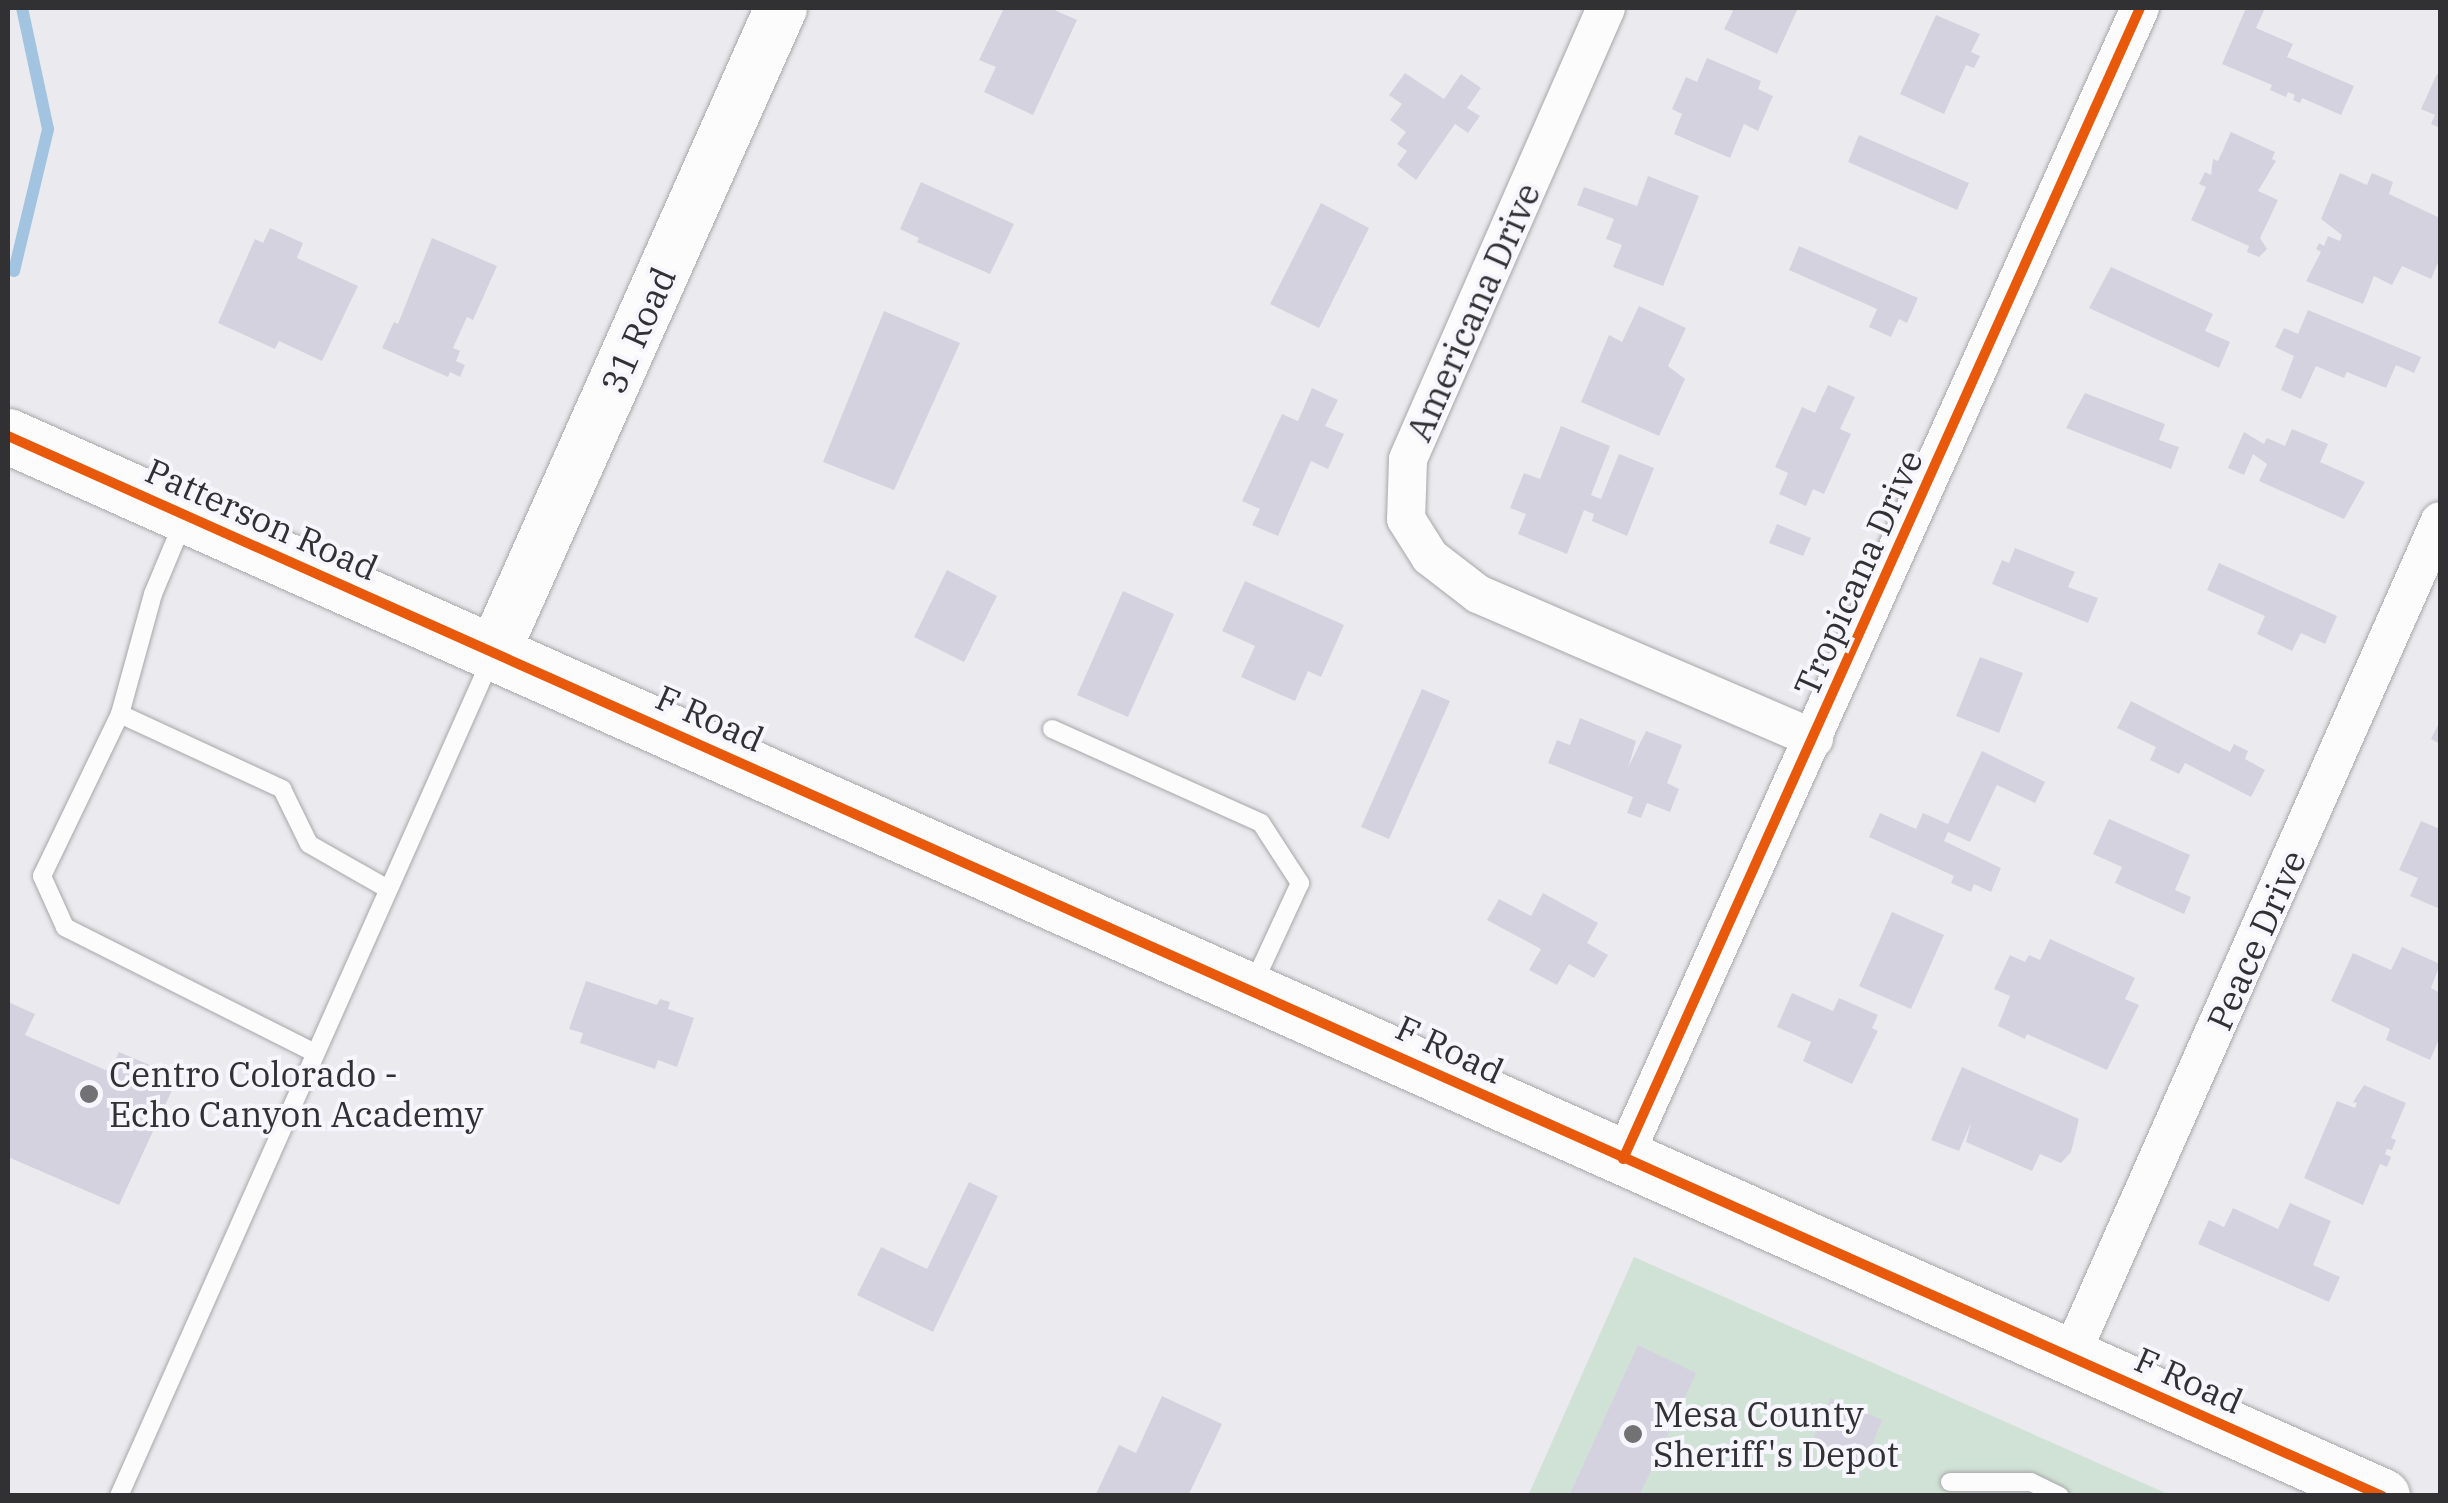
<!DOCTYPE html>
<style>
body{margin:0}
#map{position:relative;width:2448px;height:1503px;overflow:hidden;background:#ebebef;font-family:"IBM Plex Serif",serif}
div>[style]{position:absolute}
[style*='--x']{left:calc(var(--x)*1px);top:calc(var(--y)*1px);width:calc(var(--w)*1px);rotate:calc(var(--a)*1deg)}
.green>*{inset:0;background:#d0e2d5}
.stream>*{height:12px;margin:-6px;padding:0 6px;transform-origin:6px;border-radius:6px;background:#a2c4e0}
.building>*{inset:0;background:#d4d2de}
.roads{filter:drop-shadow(0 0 2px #a7a7aa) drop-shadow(0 0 2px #a7a7aa)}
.lane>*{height:18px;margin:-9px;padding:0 9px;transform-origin:9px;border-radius:9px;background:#fcfcfd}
.street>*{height:38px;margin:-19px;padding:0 19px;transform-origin:19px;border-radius:19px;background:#fcfcfd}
.secondary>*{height:52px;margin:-26px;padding:0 26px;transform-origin:26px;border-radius:26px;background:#fcfcfd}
.primary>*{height:55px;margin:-27.5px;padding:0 27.5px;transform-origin:27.5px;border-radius:27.5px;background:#fcfcfd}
.cycleway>*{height:10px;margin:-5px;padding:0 5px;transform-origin:5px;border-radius:5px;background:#e8590c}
.dots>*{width:28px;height:28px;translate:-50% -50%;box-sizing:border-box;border:5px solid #f7f6fe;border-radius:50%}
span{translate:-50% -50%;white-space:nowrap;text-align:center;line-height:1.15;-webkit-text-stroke:8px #f7f6fe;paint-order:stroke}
.street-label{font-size:35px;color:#313134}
.poi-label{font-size:35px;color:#313134}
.left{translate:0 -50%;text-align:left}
.frame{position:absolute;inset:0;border:10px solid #313134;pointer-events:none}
</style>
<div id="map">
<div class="green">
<div style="clip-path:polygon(1634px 1257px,2170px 1495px,1528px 1496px)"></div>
</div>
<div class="stream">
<div style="--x:14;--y:271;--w:146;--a:-76.5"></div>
<div style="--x:48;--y:129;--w:124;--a:-102.1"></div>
</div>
<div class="building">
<div style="clip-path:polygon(1004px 8px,1050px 8px,1077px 20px,1033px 115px,984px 92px,996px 67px,979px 60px)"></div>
<div style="clip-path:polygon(1724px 8px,1798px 8px,1777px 54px,1724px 29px,1733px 11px)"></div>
<div style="clip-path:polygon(2246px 8px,2265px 8px,2256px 28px,2293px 44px,2287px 57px,2354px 86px,2341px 115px,2302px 98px,2300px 103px,2293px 100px,2295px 95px,2288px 92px,2286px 97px,2270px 90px,2272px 85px,2222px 64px)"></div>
<div style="clip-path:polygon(1936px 15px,1980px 34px,1971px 52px,1980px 56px,1974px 68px,1966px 65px,1944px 114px,1900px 94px)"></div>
<div style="clip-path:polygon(1707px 58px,1761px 81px,1758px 89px,1773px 96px,1758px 131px,1744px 124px,1730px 158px,1674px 134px,1682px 114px,1672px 109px,1686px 77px,1697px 82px)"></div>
<div style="clip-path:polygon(1405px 73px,1444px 99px,1461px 74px,1481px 88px,1467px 108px,1480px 116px,1468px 133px,1455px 124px,1416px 180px,1397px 165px,1407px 151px,1397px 144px,1406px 132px,1390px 120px,1402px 104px,1389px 95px)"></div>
<div style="clip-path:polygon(2437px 74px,2440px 75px,2440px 128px,2431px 124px,2435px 115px,2421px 109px)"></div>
<div style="clip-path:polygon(2231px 132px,2275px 152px,2272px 159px,2276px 161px,2258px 191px,2278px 200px,2260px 238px,2267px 249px,2259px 257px,2247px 252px,2249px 246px,2191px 220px,2206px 187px,2199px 184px,2205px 172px,2211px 175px,2213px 159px,2218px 161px)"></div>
<div style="clip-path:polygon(1859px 135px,1969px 183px,1957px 210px,1848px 162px)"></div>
<div style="clip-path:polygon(2340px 173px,2367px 185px,2372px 173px,2393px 182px,2389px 194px,2440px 218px,2440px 258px,2431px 279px,2402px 266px,2392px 285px,2374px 276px,2363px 304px,2306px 281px,2321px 252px,2316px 249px,2319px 243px,2324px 246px,2328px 236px,2340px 241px,2342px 235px,2321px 219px)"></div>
<div style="clip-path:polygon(1648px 176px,1699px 196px,1663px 286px,1613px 267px,1622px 245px,1606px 239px,1614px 219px,1577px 205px,1584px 187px,1637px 206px)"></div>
<div style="clip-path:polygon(921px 182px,1014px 224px,990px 274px,917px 242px,919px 238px,900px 229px)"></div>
<div style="clip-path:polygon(1321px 203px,1369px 228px,1319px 328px,1270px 304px)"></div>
<div style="clip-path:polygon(270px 228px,303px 243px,297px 258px,358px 286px,322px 361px,279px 341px,275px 349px,218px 323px,255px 239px,263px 243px)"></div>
<div style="clip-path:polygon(432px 238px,497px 266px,473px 320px,467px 317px,453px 348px,460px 351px,456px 361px,465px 365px,460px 377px,450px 372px,448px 377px,382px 348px,394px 322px,398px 324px)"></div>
<div style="clip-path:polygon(1799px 246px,1918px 298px,1907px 323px,1899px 319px,1891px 337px,1869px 327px,1877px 309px,1789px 270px)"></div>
<div style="clip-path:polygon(2111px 267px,2213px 314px,2205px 331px,2230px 342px,2219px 368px,2089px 308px)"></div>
<div style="clip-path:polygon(1639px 306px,1686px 328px,1668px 366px,1685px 379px,1659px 436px,1581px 402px,1609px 335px,1622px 342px)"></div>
<div style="clip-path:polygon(2308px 310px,2421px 357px,2414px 373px,2396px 365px,2386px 388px,2347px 372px,2344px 378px,2316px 366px,2301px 399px,2281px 390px,2294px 356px,2275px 347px,2284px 328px,2298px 334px)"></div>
<div style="clip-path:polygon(884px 311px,960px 343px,894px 490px,823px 462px)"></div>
<div style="clip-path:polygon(1828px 385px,1855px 397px,1840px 429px,1851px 434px,1824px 494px,1813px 489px,1806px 506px,1779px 494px,1788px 473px,1775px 467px,1802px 407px,1815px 413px)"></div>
<div style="clip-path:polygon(1312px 388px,1338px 400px,1325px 426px,1344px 434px,1328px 469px,1311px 461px,1278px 536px,1252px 525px,1260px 509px,1242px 501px,1282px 414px,1298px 421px)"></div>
<div style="clip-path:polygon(2085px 393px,2165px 424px,2159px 440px,2179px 447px,2171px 469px,2066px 428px)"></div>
<div style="clip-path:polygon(1561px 426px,1610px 446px,1591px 495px,1601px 499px,1619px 454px,1654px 468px,1627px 536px,1592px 521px,1594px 514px,1584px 510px,1567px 554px,1518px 534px,1526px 514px,1510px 508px,1524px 473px,1540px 479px)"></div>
<div style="clip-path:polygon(2292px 429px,2328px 444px,2320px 462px,2365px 482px,2344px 519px,2259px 481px,2267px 464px,2253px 454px,2244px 475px,2228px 468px,2244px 432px,2264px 444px,2267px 438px,2285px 446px)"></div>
<div style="clip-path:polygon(1777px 524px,1811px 538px,1803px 556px,1769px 543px)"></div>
<div style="clip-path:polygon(2015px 548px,2075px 572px,2068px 587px,2098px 598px,2088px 623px,1992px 584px,2002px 560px,2009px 563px)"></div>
<div style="clip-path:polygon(2219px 563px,2337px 616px,2325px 644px,2301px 633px,2292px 651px,2257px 634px,2265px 616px,2207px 590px)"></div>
<div style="clip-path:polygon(947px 570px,997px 596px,964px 662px,914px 637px)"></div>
<div style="clip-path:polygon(1245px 581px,1344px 625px,1321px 677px,1308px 671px,1295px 701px,1241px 677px,1255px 646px,1222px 631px)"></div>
<div style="clip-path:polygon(1123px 591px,1174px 614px,1128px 717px,1077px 695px)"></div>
<div style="clip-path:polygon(1980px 657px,2023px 673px,1999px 733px,1956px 716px)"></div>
<div style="clip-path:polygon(1422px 689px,1450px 701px,1389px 839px,1361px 827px)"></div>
<div style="clip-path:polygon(2131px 701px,2230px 752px,2234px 744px,2248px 751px,2245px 759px,2265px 770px,2251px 797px,2185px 763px,2179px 774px,2150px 760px,2156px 747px,2117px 728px)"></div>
<div style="clip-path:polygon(1580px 718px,1636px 741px,1628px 768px,1646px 731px,1682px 745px,1667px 783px,1679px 789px,1670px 812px,1647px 803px,1641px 818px,1627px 813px,1633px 797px,1548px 763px,1557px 740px,1570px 745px)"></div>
<div style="clip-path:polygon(2440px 721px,2440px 744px,2431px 739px)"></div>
<div style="clip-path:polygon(1982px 751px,2045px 782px,2035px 803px,1997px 785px,1970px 842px,1948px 832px,1944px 841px,2001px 868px,1991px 892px,1974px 884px,1971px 892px,1951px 883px,1954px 876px,1869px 837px,1880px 813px,1916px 829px,1923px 813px,1948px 824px)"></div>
<div style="clip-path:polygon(2109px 819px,2190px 855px,2175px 890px,2191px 897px,2184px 914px,2115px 883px,2122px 867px,2093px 854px)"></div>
<div style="clip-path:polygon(2421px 821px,2440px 829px,2440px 909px,2410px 896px,2418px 878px,2399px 870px)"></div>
<div style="clip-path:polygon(1543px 893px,1598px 923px,1587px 943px,1608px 955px,1594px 978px,1569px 964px,1557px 985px,1529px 970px,1541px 949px,1487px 920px,1499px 899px,1531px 916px)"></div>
<div style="clip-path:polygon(1892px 912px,1944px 935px,1911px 1009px,1859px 986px)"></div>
<div style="clip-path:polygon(2050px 939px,2135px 978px,2125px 999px,2139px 1005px,2107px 1070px,2027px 1034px,2025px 1039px,1998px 1026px,2010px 996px,1994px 989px,2010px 955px,2025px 962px,2029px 955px,2040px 960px)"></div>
<div style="clip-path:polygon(2402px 947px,2440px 964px,2431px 988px,2440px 993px,2440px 1037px,2430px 1060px,2386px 1040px,2390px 1029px,2331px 1001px,2353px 953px,2391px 970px)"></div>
<div style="clip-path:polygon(586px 981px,657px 1005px,660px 999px,670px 1002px,668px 1009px,694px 1018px,677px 1067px,658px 1060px,655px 1069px,580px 1043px,583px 1033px,569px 1029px)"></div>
<div style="clip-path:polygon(1792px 993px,1833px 1011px,1839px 998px,1878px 1015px,1872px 1028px,1878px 1031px,1852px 1084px,1803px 1061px,1811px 1042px,1777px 1027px)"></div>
<div style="clip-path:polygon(8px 1002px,35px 1014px,25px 1035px,110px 1072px,119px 1052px,178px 1077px,119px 1205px,8px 1157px)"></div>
<div style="clip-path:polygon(1962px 1067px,2079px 1119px,2071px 1152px,2061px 1163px,2040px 1154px,2032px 1171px,1966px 1142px,1971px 1123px,1959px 1151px,1931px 1140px)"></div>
<div style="clip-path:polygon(2364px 1085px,2406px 1103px,2391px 1138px,2396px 1140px,2392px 1150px,2387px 1149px,2385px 1154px,2391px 1157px,2387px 1167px,2380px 1164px,2363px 1205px,2304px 1178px,2337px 1101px,2355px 1108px,2357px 1103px,2353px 1102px)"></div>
<div style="clip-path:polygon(969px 1182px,998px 1196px,933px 1332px,857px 1295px,881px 1247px,927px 1269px)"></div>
<div style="clip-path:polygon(2290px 1203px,2331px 1221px,2313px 1265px,2340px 1277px,2329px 1302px,2198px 1244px,2209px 1220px,2224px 1227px,2233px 1208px,2278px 1229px)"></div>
<div style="clip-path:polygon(1638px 1345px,1696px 1373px,1639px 1496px,1569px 1496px)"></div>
<div style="clip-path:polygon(1162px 1396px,1222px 1424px,1188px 1496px,1095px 1496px,1119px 1445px,1136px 1453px)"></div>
<div style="clip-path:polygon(1831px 1398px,1882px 1420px,1864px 1464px,1812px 1442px)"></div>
</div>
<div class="roads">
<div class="lane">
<div style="--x:120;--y:714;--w:124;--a:-74.6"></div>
<div style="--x:153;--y:594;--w:80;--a:-67.3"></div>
<div style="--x:1052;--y:729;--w:229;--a:24.2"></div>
<div style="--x:1261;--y:823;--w:72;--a:57"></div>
<div style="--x:1300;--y:883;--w:115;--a:114.8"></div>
<div style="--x:315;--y:1053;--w:280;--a:-153.3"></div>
<div style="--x:65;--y:927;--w:56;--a:-114.3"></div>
<div style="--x:42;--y:876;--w:180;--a:-64.3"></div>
<div style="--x:120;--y:714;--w:179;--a:24.8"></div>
<div style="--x:282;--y:789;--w:61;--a:63.9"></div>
<div style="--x:309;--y:844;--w:91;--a:29.7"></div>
<div style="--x:1950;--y:1482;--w:81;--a:0"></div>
<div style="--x:2031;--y:1482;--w:32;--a:26"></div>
<div style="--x:119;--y:1496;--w:918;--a:-66.03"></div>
</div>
<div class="street">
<div style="--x:1606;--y:8;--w:493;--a:113.7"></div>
<div style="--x:1408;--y:460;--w:59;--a:91.9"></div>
<div style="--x:1406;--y:519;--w:45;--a:57.7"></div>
<div style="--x:1430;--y:557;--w:61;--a:37.6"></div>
<div style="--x:1478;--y:594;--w:366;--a:23.3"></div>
<div style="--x:1623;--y:1159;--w:1262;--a:-65.81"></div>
<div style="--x:2070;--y:1357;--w:914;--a:-66.13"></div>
</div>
<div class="secondary">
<div style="--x:494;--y:652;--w:705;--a:-65.98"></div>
</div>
<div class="primary">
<div style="--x:8;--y:436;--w:2600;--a:24.06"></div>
</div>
</div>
<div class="cycleway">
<div style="--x:8;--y:436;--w:2600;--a:24.06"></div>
<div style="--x:1623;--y:1159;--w:1262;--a:-65.81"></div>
</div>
<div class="dots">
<div style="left:89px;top:1094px;background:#727275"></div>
<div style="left:1633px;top:1434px;background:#727275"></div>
</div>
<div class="street-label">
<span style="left:1473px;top:312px;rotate:-66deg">Americana Drive</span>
<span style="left:638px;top:330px;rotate:-66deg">31 Road</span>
<span style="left:262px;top:519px;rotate:24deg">Patterson Road</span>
<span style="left:1858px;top:573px;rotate:-66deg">Tropicana Drive</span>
<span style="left:710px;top:718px;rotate:24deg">F Road</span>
<span style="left:2256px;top:940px;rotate:-66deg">Peace Drive</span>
<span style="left:1450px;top:1049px;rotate:25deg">F Road</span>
<span style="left:2189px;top:1380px;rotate:24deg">F Road</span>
</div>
<div class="poi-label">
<span class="left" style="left:109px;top:1094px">Centro Colorado -<br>Echo Canyon Academy</span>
<span class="left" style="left:1653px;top:1434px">Mesa County<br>Sheriff's Depot</span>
</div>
<div class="frame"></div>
</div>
